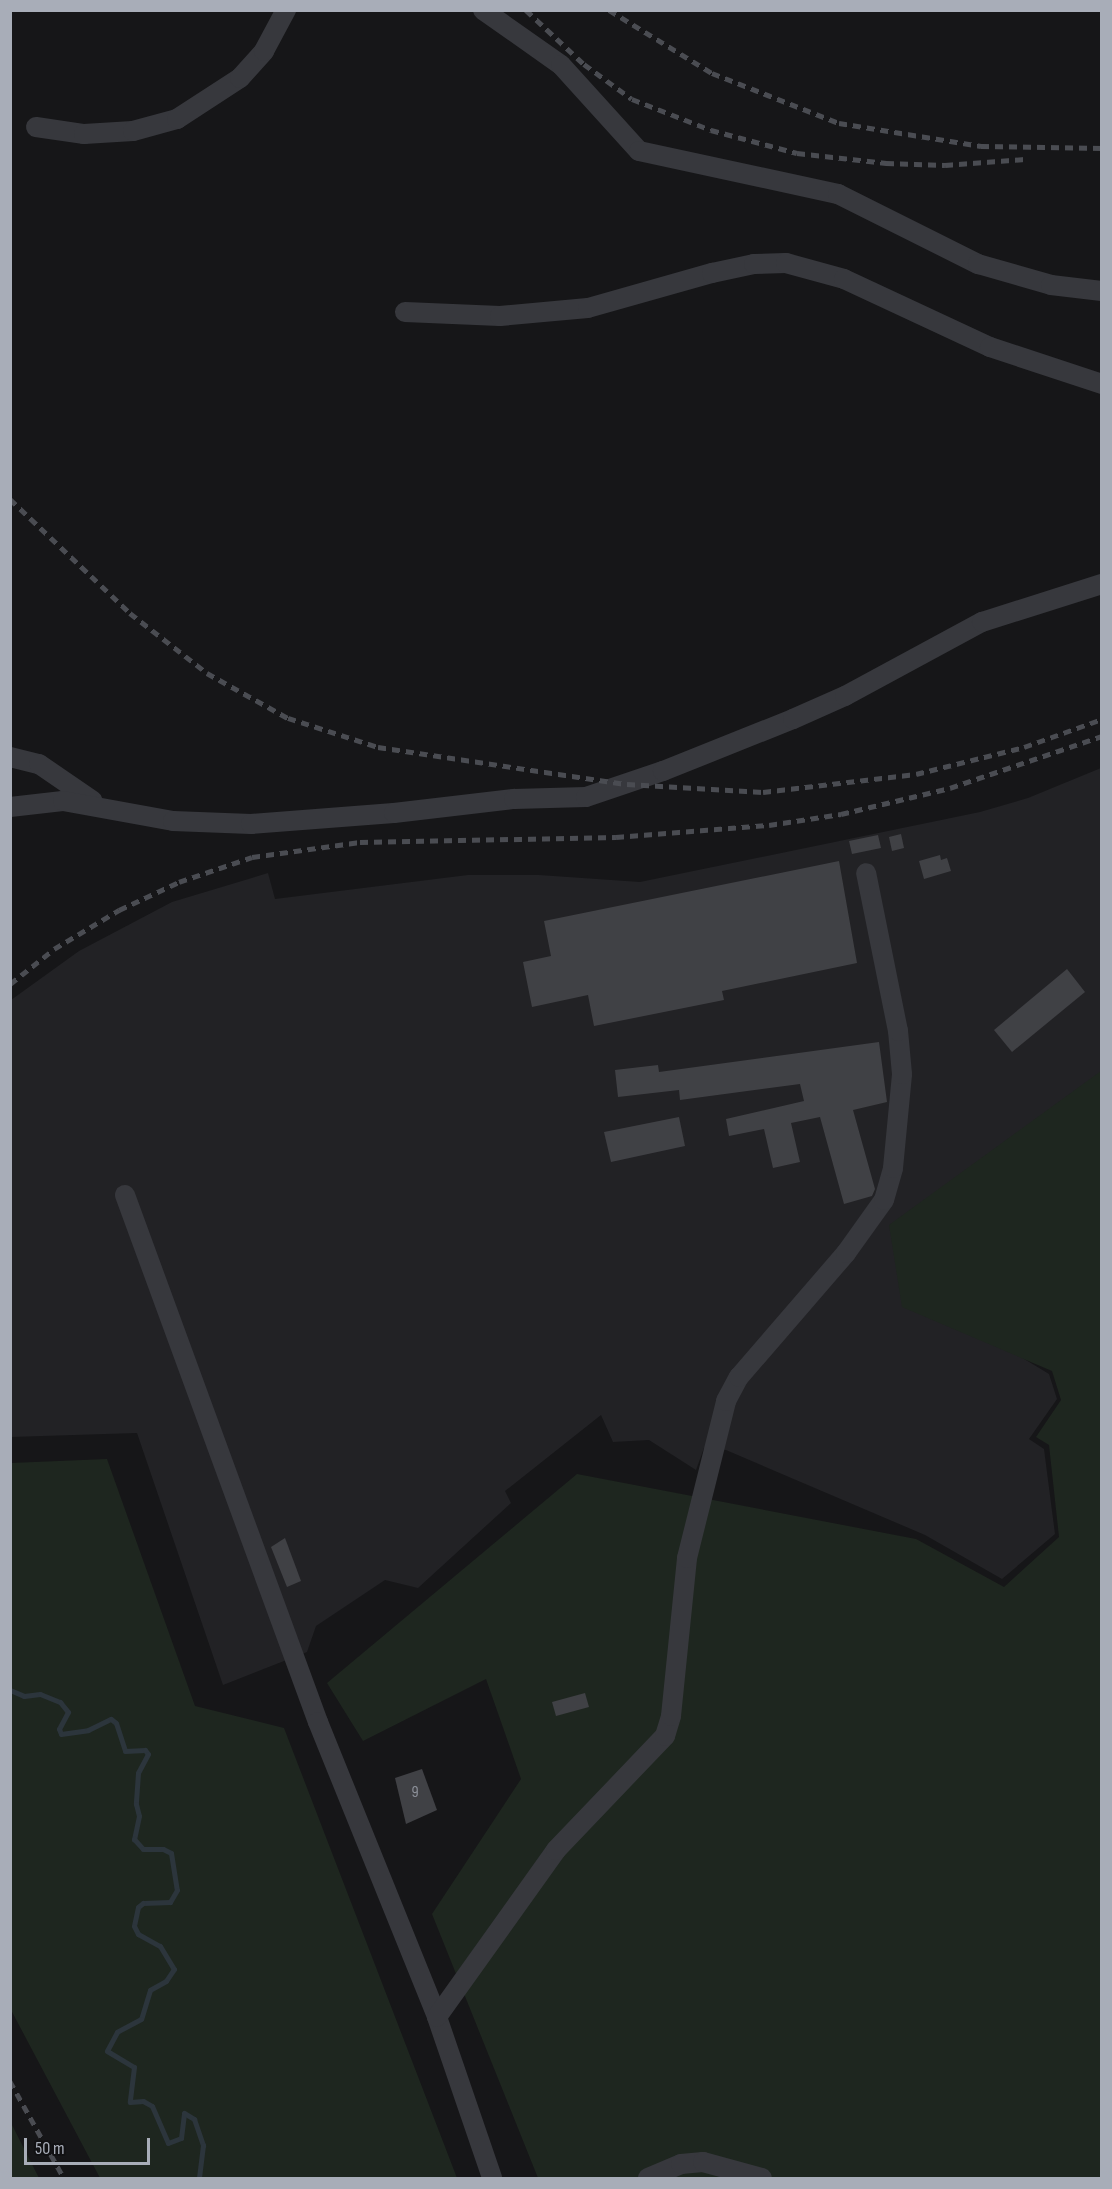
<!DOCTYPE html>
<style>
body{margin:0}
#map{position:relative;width:1112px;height:2189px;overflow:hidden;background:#161618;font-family:"Sofia Sans Condensed",sans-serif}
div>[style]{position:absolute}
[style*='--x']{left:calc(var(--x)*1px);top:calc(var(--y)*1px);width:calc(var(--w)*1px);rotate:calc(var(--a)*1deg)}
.built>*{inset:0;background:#222225}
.green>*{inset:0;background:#1e261f}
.stream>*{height:5px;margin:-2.5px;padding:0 2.5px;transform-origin:2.5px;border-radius:2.5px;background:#2c353c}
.building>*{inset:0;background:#404145}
.minor>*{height:20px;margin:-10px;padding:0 10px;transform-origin:10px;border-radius:10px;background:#37383d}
.rail>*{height:4.5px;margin-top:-2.25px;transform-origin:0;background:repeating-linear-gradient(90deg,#4a4c52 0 8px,transparent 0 14px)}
span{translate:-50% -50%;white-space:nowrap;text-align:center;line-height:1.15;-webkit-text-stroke:4.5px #111113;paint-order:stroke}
.number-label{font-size:16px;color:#8e929b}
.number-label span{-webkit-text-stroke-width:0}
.frame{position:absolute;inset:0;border:12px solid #a8adb8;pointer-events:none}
.scale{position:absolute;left:24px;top:2138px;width:126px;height:27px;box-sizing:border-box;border:3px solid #a8adb8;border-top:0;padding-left:8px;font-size:18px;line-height:21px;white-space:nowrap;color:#a8adb8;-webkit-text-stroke:4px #111113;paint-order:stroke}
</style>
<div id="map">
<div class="built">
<div style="clip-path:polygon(1101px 768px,1101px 1290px,1016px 1354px,1049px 1374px,1057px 1399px,1029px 1439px,1044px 1449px,1055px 1534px,1002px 1579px,925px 1535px,726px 1450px,704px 1448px,696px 1470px,649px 1440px,613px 1442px,601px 1415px,505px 1491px,511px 1503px,418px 1588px,385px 1580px,316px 1626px,307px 1652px,223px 1685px,137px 1433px,11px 1437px,11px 1000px,79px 951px,172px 902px,268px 873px,275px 899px,468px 875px,539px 875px,640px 882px,980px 812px,1028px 798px)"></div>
</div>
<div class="green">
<div style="clip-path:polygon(1101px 1071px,1101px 2178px,538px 2178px,432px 1914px,521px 1779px,486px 1679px,363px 1741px,327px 1683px,577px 1474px,916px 1539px,1004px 1587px,1059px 1537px,1049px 1445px,1036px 1437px,1061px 1400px,1052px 1371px,902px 1307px,889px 1225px)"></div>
<div style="clip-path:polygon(107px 1459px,195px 1706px,284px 1728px,457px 2178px,100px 2178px,11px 2010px,11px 1463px)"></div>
<div style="clip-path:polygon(10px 2123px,11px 2123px,39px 2178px,11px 2178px)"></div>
</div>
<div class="stream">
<div style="--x:10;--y:1690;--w:15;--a:23"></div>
<div style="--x:24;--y:1696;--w:16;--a:-7"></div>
<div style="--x:40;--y:1694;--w:22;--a:22"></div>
<div style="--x:60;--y:1702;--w:13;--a:51"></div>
<div style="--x:68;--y:1712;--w:19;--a:118"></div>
<div style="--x:59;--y:1729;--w:5;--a:68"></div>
<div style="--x:61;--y:1734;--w:27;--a:-8"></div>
<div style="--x:88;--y:1730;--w:25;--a:-26"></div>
<div style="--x:111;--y:1719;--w:6;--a:39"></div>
<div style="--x:116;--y:1723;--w:29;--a:72"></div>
<div style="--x:125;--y:1751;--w:20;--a:-3"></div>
<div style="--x:145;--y:1750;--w:5;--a:53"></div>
<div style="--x:148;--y:1754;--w:21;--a:118"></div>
<div style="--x:138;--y:1773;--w:31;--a:94"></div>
<div style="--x:136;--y:1804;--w:12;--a:76"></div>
<div style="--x:139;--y:1816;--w:24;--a:102"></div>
<div style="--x:134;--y:1839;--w:13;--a:48"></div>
<div style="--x:143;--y:1849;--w:20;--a:0"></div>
<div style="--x:163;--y:1849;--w:9;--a:27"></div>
<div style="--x:171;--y:1853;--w:37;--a:81"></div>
<div style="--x:177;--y:1890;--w:14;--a:120"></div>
<div style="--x:170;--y:1902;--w:27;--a:178"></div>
<div style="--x:143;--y:1903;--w:6;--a:141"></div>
<div style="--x:138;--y:1907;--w:19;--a:102"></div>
<div style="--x:134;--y:1926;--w:9;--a:63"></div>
<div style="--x:138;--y:1934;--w:25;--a:29"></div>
<div style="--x:160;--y:1946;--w:27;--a:59"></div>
<div style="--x:174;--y:1969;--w:14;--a:124"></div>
<div style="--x:166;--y:1981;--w:18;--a:151"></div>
<div style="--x:150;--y:1990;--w:30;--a:107"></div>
<div style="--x:141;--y:2019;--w:27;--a:152"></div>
<div style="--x:117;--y:2032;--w:21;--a:118"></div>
<div style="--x:107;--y:2051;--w:31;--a:31"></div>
<div style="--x:134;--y:2067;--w:35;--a:97"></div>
<div style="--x:130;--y:2102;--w:13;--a:-4"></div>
<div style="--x:143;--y:2101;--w:10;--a:29"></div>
<div style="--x:152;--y:2106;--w:40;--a:66.6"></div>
<div style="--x:168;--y:2143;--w:14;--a:-21"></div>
<div style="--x:181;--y:2138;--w:25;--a:-83"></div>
<div style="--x:184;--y:2113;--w:12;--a:31"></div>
<div style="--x:194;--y:2119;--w:28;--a:71"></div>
<div style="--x:203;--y:2145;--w:33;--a:97"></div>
</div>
<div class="building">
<div style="clip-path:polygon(901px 834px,904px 848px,892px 851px,889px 837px)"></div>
<div style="clip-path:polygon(878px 835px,881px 848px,852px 854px,849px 841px)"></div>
<div style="clip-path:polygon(940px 855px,941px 860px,947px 858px,951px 871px,924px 879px,919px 861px)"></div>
<div style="clip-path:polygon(839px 861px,857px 963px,722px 991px,724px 1000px,594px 1026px,588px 995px,532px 1007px,523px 962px,551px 956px,544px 921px)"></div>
<div style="clip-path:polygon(1067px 969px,1085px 992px,1012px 1052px,994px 1030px)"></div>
<div style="clip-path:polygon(879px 1042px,887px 1102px,853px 1110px,875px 1189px,872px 1196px,844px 1204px,820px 1117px,791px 1123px,800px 1162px,773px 1168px,764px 1129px,729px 1136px,726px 1119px,804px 1101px,800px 1084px,680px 1100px,679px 1090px,618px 1097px,615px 1070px,658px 1065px,659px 1072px)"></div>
<div style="clip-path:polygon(679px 1117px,685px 1146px,611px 1162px,604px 1132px)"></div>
<div style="clip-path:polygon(285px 1538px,301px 1581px,287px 1587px,271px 1547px)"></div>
<div style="clip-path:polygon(585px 1693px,589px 1707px,556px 1716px,552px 1702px)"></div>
<div style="clip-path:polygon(422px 1769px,437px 1810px,406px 1824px,395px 1778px)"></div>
</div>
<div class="minor">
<div style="--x:483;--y:10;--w:95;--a:35.2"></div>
<div style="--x:561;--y:65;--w:116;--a:47.8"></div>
<div style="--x:639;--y:151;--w:204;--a:12.2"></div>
<div style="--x:838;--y:194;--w:157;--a:26.6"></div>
<div style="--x:978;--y:264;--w:76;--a:16"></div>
<div style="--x:1051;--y:285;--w:51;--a:6.7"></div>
<div style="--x:36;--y:127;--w:49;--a:8.3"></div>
<div style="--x:84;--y:134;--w:49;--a:-3.5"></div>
<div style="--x:133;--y:131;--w:46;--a:-15.3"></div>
<div style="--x:177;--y:119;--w:75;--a:-33.1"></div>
<div style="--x:240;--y:78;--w:36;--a:-48"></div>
<div style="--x:264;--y:51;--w:47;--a:-61.8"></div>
<div style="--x:405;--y:312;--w:95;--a:2.4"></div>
<div style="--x:500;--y:316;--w:88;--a:-5.2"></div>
<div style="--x:588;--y:308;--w:129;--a:-15.8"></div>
<div style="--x:712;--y:273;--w:43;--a:-12.1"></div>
<div style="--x:754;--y:264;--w:32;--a:-2"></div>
<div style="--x:786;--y:263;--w:60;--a:15.4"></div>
<div style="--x:844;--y:279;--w:161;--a:25"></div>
<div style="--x:990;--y:347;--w:118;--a:18.3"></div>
<div style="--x:10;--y:757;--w:30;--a:14"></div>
<div style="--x:39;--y:764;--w:65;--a:34.4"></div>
<div style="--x:10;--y:807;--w:53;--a:-6.5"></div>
<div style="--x:63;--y:801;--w:112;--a:10.3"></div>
<div style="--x:173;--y:821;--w:78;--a:2.2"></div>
<div style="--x:251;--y:824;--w:143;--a:-4.4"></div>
<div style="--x:394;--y:813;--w:121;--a:-6.7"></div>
<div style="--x:514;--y:799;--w:72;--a:-1.6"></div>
<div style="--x:586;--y:797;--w:81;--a:-18.7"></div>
<div style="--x:663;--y:771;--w:140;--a:-21.8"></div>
<div style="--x:793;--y:719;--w:57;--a:-23.9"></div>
<div style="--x:845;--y:696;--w:156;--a:-28.4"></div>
<div style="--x:982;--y:622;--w:126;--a:-17.6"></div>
<div style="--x:125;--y:1195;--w:561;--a:69.89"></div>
<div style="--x:318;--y:1722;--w:318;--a:68"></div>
<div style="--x:437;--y:2017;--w:170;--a:71.1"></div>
<div style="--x:437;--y:2017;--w:205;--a:-54.5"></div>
<div style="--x:556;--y:1850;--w:158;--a:-46.3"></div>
<div style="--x:665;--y:1736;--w:21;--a:-73"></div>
<div style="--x:671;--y:1716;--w:159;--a:-84.2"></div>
<div style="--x:687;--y:1558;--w:162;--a:-76"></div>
<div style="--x:726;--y:1401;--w:27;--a:-62"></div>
<div style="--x:739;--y:1377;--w:164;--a:-49.2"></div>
<div style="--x:846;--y:1253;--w:65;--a:-54.4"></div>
<div style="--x:884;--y:1200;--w:33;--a:-74"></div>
<div style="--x:893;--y:1168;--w:94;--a:-84.5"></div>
<div style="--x:902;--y:1074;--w:43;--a:-95.3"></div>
<div style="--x:898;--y:1031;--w:161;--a:-101.4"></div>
<div style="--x:648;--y:2178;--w:36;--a:-23"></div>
<div style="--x:681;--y:2164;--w:22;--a:-5"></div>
<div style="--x:703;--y:2162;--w:61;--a:15.2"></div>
</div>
<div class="rail">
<div style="--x:526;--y:10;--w:79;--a:43"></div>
<div style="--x:584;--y:64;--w:59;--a:36.1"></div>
<div style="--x:632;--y:99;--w:85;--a:21.4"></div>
<div style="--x:711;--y:130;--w:89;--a:15"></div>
<div style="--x:797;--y:153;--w:90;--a:6.4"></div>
<div style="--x:886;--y:163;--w:59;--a:1.9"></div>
<div style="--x:945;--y:165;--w:80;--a:-4.3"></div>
<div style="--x:609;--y:10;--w:121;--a:31.5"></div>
<div style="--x:712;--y:73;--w:136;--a:21.5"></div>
<div style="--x:839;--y:123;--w:144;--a:9.2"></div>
<div style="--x:981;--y:146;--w:121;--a:0.9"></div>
<div style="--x:10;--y:499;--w:166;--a:43.5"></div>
<div style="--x:130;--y:613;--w:98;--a:37.9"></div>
<div style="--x:207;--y:673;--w:93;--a:29.1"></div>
<div style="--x:288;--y:718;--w:95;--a:17.9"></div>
<div style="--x:378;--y:747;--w:252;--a:8.5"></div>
<div style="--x:627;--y:784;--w:136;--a:3.4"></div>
<div style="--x:763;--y:792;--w:154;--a:-6.7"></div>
<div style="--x:916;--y:774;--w:111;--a:-14"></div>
<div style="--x:1024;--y:747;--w:83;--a:-19.7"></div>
<div style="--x:10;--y:984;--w:56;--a:-38.5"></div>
<div style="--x:54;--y:949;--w:76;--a:-31"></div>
<div style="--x:119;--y:910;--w:66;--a:-25"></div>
<div style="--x:179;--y:882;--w:77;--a:-18.9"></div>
<div style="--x:252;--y:857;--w:109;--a:-7.9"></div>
<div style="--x:360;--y:842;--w:256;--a:-1.1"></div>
<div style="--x:616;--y:837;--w:153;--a:-4.5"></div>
<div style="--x:769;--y:825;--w:73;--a:-8.7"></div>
<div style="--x:841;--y:814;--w:112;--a:-13.4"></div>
<div style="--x:950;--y:788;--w:161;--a:-18.9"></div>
<div style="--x:10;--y:2081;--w:111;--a:60.9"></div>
</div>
<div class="number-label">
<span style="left:415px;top:1793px">9</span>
</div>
<div class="frame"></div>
<div class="scale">50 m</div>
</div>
